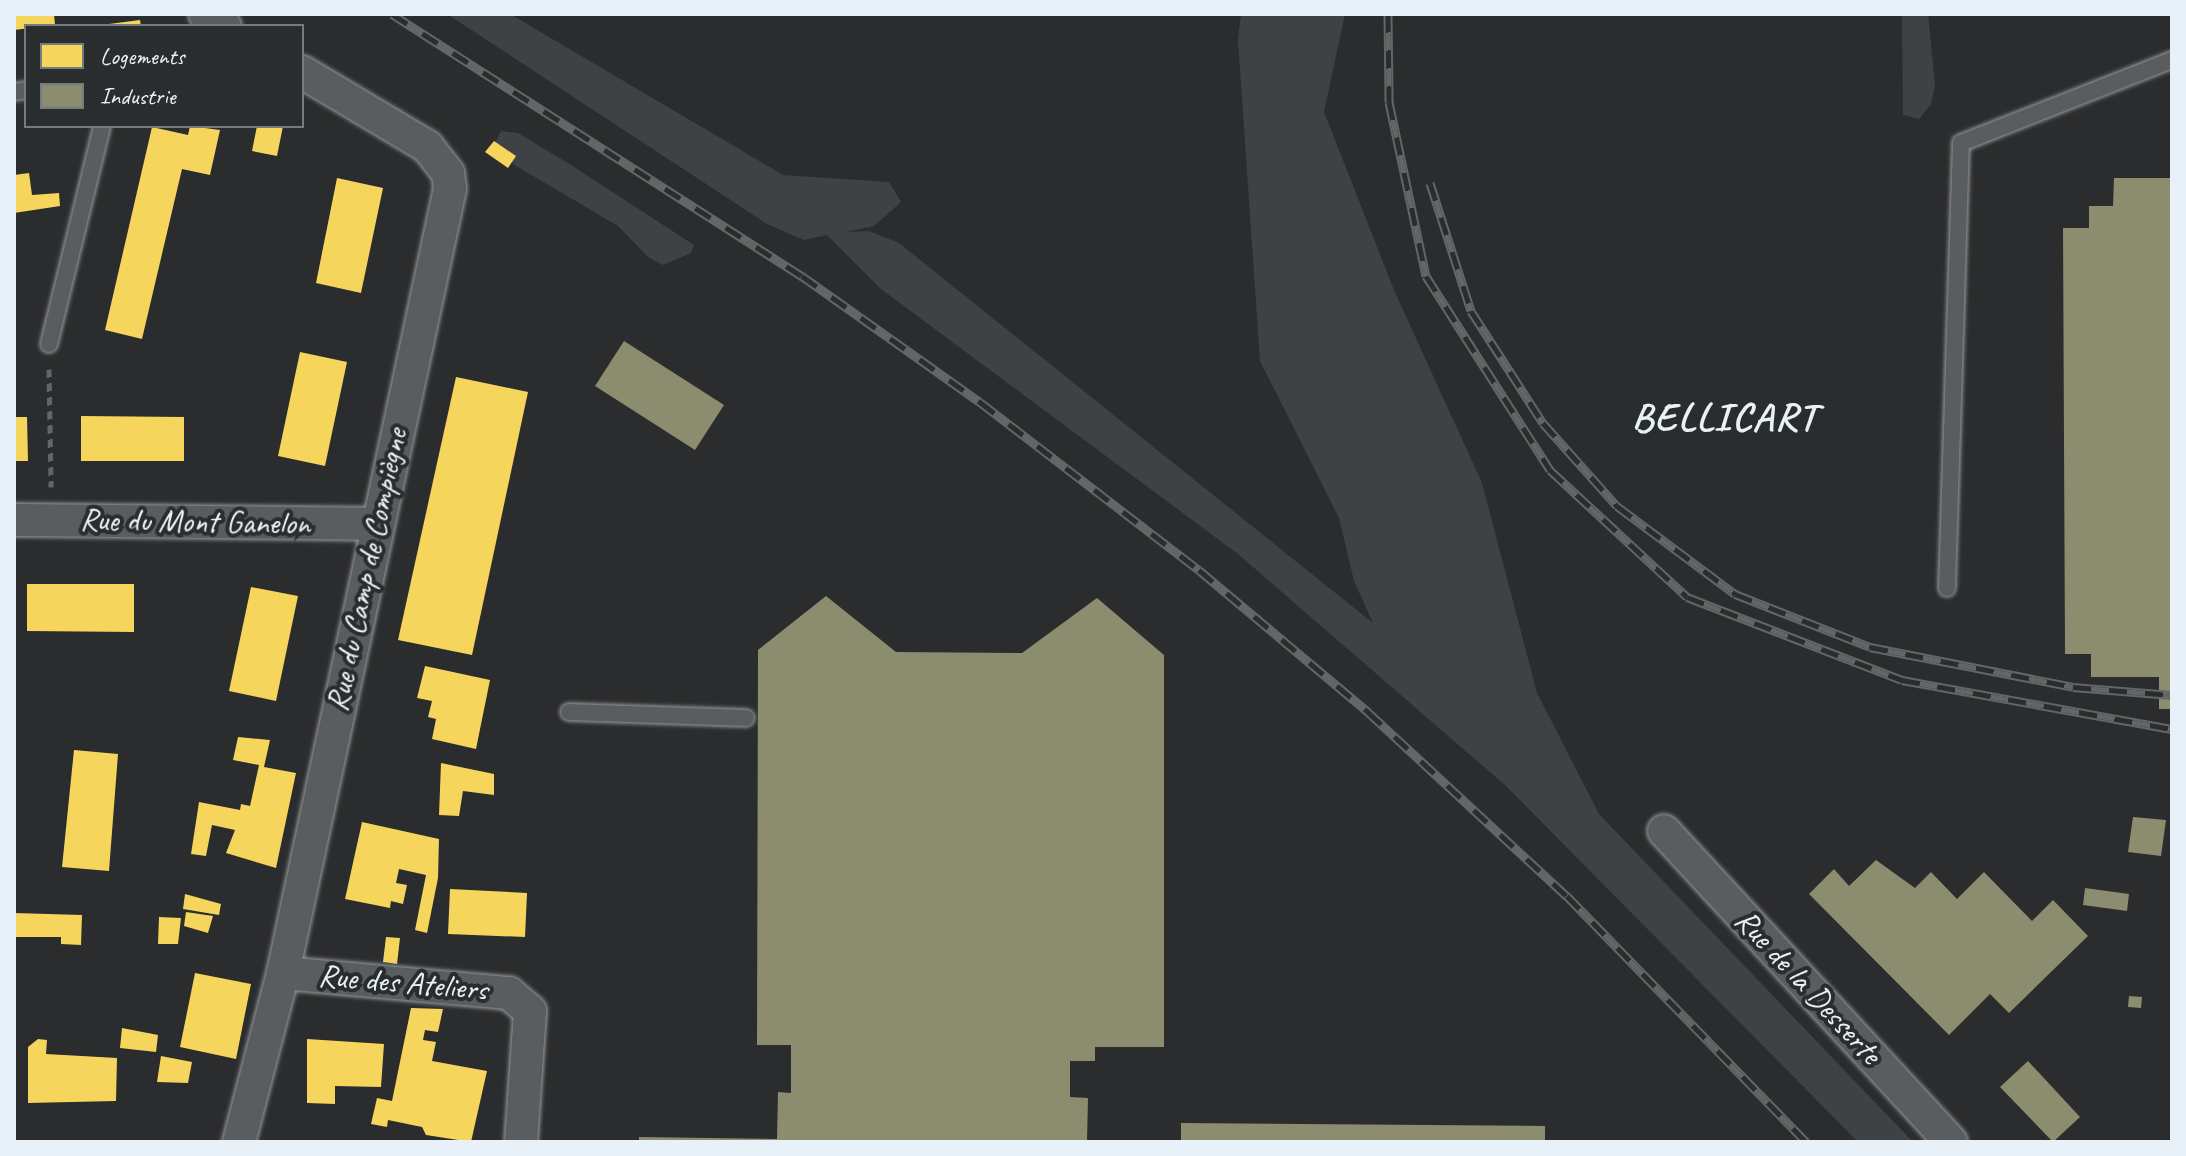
<!DOCTYPE html>
<meta charset="utf-8">
<style>
body{margin:0}
#map{position:relative;width:2186px;height:1156px;overflow:hidden;background:#2b2c2d;font-family:Caveat,sans-serif}
div>[style]{position:absolute}
[style*='--x']{left:calc(var(--x)*1px);top:calc(var(--y)*1px);width:calc(var(--w)*1px);rotate:calc(var(--a)*1deg)}
.green>*{inset:0;background:#3f4244}
.homes>*{inset:0;background:#f6d55c}
.industry>*{inset:0;background:#8c8c6e}
.path>*{height:5px;margin-top:-2.5px;transform-origin:0;background:repeating-linear-gradient(90deg,#636566 0 8px,transparent 0 14px)}
.roads{filter:drop-shadow(0 0 2px #96989a) drop-shadow(0 0 2px #96989a)}
.lane>*{height:16px;margin:-8px;padding:0 8px;transform-origin:8px;border-radius:8px;background:#5a5d60}
.street>*{height:32px;margin:-16px;padding:0 16px;transform-origin:16px;border-radius:16px;background:#5a5d60}
.rail>*{height:9px;margin-top:-4.5px;transform-origin:0;background:repeating-linear-gradient(90deg,#2a2d2e 0 18px,#636566 0 36px);box-sizing:border-box;border-block:2px solid #636566}
span{translate:-50% -50%;white-space:nowrap;text-align:center;line-height:1.15;-webkit-text-stroke:8px #2a2d2e;paint-order:stroke}
.street-label{font-size:32px;color:#e8f1f8}
.district-label{font-size:40px;color:#e8f1f8;font-weight:700;letter-spacing:2px}
.frame{position:absolute;inset:0;border:16px solid #e8f1f8;pointer-events:none}
.legend{position:absolute;left:24px;top:24px;width:280px;height:104px;box-sizing:border-box;background:#2a2d2e;border:2px solid #767b7f;margin:0;padding:10px 14px;list-style:none;font-size:24px;color:#e8f1f8}
.legend li{display:flex;align-items:center;gap:16px;height:40px}
.legend b{width:40px;border:2px solid #767b7f}
</style>
<div id="map">
<div class="green">
<div style="clip-path:polygon(447px 14px,510px 14px,783px 175px,889px 182px,901px 202px,874px 226px,846px 232px,869px 231px,899px 243px,1373px 623px,1354px 581px,1339px 518px,1260px 361px,1238px 40px,1241px 14px,1345px 14px,1324px 112px,1394px 290px,1482px 483px,1537px 693px,1599px 814px,1913px 1142px,1858px 1142px,1506px 786px,1238px 554px,881px 289px,827px 235px,804px 240px,767px 224px)"></div>
<div style="clip-path:polygon(1902px 14px,1928px 14px,1935px 85px,1931px 104px,1919px 119px,1903px 115px)"></div>
<div style="clip-path:polygon(501px 131px,518px 133px,571px 165px,694px 245px,691px 253px,663px 265px,648px 257px,618px 226px,513px 164px,495px 143px)"></div>
</div>
<div class="homes">
<div style="clip-path:polygon(14px 14px,54px 14px,55px 25px,14px 30px)"></div>
<div style="clip-path:polygon(140px 20px,141px 26px,110px 26px,109px 24px)"></div>
<div style="clip-path:polygon(190px 126px,220px 130px,210px 175px,182px 169px,142px 339px,105px 330px,152px 127px,188px 135px)"></div>
<div style="clip-path:polygon(257px 126px,283px 126px,277px 156px,252px 151px)"></div>
<div style="clip-path:polygon(494px 141px,516px 156px,508px 168px,485px 152px)"></div>
<div style="clip-path:polygon(29px 173px,32px 195px,59px 193px,60px 206px,14px 213px,14px 175px)"></div>
<div style="clip-path:polygon(337px 178px,383px 188px,361px 293px,316px 283px)"></div>
<div style="clip-path:polygon(300px 352px,347px 362px,325px 466px,278px 456px)"></div>
<div style="clip-path:polygon(456px 377px,528px 392px,472px 655px,398px 640px)"></div>
<div style="clip-path:polygon(81px 416px,184px 417px,184px 461px,81px 461px)"></div>
<div style="clip-path:polygon(14px 417px,27px 417px,28px 461px,14px 461px)"></div>
<div style="clip-path:polygon(27px 584px,134px 584px,134px 632px,27px 631px)"></div>
<div style="clip-path:polygon(251px 587px,298px 596px,276px 701px,229px 691px)"></div>
<div style="clip-path:polygon(425px 666px,490px 680px,476px 749px,432px 739px,436px 719px,428px 717px,432px 701px,417px 698px)"></div>
<div style="clip-path:polygon(238px 737px,270px 740px,264px 767px,296px 773px,276px 868px,226px 853px,235px 830px,212px 825px,206px 856px,191px 854px,199px 802px,240px 810px,241px 804px,250px 806px,259px 765px,233px 760px)"></div>
<div style="clip-path:polygon(74px 750px,118px 754px,109px 871px,62px 867px)"></div>
<div style="clip-path:polygon(441px 763px,494px 774px,494px 795px,463px 791px,459px 816px,439px 815px)"></div>
<div style="clip-path:polygon(362px 822px,439px 839px,438px 878px,427px 933px,415px 930px,426px 875px,399px 869px,396px 883px,407px 885px,403px 904px,391px 901px,390px 908px,345px 899px)"></div>
<div style="clip-path:polygon(450px 889px,527px 893px,525px 937px,448px 934px)"></div>
<div style="clip-path:polygon(185px 894px,221px 904px,219px 915px,183px 909px)"></div>
<div style="clip-path:polygon(186px 912px,213px 916px,208px 933px,184px 926px)"></div>
<div style="clip-path:polygon(14px 913px,82px 915px,81px 945px,61px 944px,61px 937px,14px 937px)"></div>
<div style="clip-path:polygon(159px 917px,181px 918px,178px 944px,158px 944px)"></div>
<div style="clip-path:polygon(386px 937px,400px 938px,397px 964px,383px 962px)"></div>
<div style="clip-path:polygon(195px 973px,251px 984px,236px 1059px,180px 1047px)"></div>
<div style="clip-path:polygon(411px 1008px,443px 1009px,438px 1032px,425px 1030px,423px 1040px,436px 1042px,432px 1061px,487px 1071px,471px 1142px,426px 1135px,422px 1127px,388px 1120px,387px 1127px,371px 1124px,377px 1098px,392px 1101px)"></div>
<div style="clip-path:polygon(122px 1028px,158px 1035px,156px 1052px,120px 1048px)"></div>
<div style="clip-path:polygon(38px 1039px,47px 1040px,46px 1054px,117px 1058px,116px 1101px,28px 1103px,28px 1047px)"></div>
<div style="clip-path:polygon(307px 1039px,384px 1044px,381px 1087px,335px 1086px,335px 1104px,307px 1103px)"></div>
<div style="clip-path:polygon(161px 1056px,192px 1062px,188px 1083px,157px 1082px)"></div>
</div>
<div class="industry">
<div style="clip-path:polygon(2114px 178px,2172px 178px,2172px 709px,2159px 709px,2159px 677px,2091px 677px,2091px 654px,2065px 654px,2063px 228px,2089px 228px,2089px 206px,2113px 206px)"></div>
<div style="clip-path:polygon(624px 341px,724px 405px,695px 450px,595px 386px)"></div>
<div style="clip-path:polygon(826px 596px,896px 652px,1022px 653px,1097px 598px,1164px 655px,1164px 1047px,1095px 1047px,1095px 1061px,1070px 1061px,1070px 1097px,1088px 1098px,1087px 1142px,639px 1142px,639px 1137px,777px 1139px,778px 1092px,791px 1093px,791px 1045px,757px 1045px,758px 650px)"></div>
<div style="clip-path:polygon(2133px 817px,2166px 820px,2161px 856px,2128px 852px)"></div>
<div style="clip-path:polygon(1876px 860px,1915px 888px,1931px 872px,1957px 899px,1984px 872px,2032px 921px,2053px 900px,2088px 936px,2009px 1013px,1990px 994px,1949px 1035px,1809px 894px,1834px 869px,1849px 886px)"></div>
<div style="clip-path:polygon(2085px 888px,2129px 894px,2127px 911px,2083px 905px)"></div>
<div style="clip-path:polygon(2129px 996px,2142px 997px,2141px 1008px,2128px 1007px)"></div>
<div style="clip-path:polygon(2028px 1061px,2080px 1117px,2053px 1142px,2000px 1087px)"></div>
<div style="clip-path:polygon(1181px 1123px,1545px 1126px,1545px 1142px,1181px 1142px)"></div>
</div>
<div class="path">
<div style="--x:49;--y:369;--w:118;--a:89"></div>
</div>
<div class="roads">
<div class="lane">
<div style="--x:14;--y:92;--w:12;--a:-9"></div>
<div style="--x:49;--y:344;--w:224;--a:-76.3"></div>
<div style="--x:1947;--y:588;--w:445;--a:-88.2"></div>
<div style="--x:1961;--y:143;--w:227;--a:-21.5"></div>
<div style="--x:569;--y:712;--w:177;--a:1.9"></div>
</div>
<div class="street">
<div style="--x:205;--y:14;--w:23;--a:31"></div>
<div style="--x:14;--y:520;--w:361;--a:0.6"></div>
<div style="--x:1664;--y:831;--w:423;--a:47.3"></div>
<div style="--x:283;--y:973;--w:227;--a:5.1"></div>
<div style="--x:509;--y:993;--w:28;--a:41"></div>
<div style="--x:530;--y:1011;--w:131;--a:93.9"></div>
<div style="--x:239;--y:1142;--w:175;--a:-75.4"></div>
<div style="--x:283;--y:973;--w:802;--a:-77.98"></div>
<div style="--x:450;--y:189;--w:16;--a:-97"></div>
<div style="--x:448;--y:173;--w:33;--a:-128"></div>
<div style="--x:428;--y:147;--w:147;--a:-149.2"></div>
</div>
</div>
<div class="rail">
<div style="--x:392;--y:14;--w:487;--a:32.6"></div>
<div style="--x:802;--y:276;--w:218;--a:35.3"></div>
<div style="--x:980;--y:402;--w:276;--a:37.5"></div>
<div style="--x:1199;--y:570;--w:221;--a:40"></div>
<div style="--x:1368;--y:712;--w:271;--a:42.8"></div>
<div style="--x:1567;--y:896;--w:343;--a:45.8"></div>
<div style="--x:1388;--y:14;--w:88;--a:89.3"></div>
<div style="--x:1389;--y:102;--w:178;--a:78"></div>
<div style="--x:1426;--y:276;--w:230;--a:57.4"></div>
<div style="--x:1550;--y:470;--w:187;--a:42.8"></div>
<div style="--x:1687;--y:597;--w:230;--a:21.1"></div>
<div style="--x:1902;--y:680;--w:274;--a:10.3"></div>
<div style="--x:1430;--y:183;--w:134;--a:72.2"></div>
<div style="--x:1471;--y:311;--w:133;--a:57.3"></div>
<div style="--x:1543;--y:423;--w:111;--a:48.3"></div>
<div style="--x:1617;--y:506;--w:147;--a:36.7"></div>
<div style="--x:1735;--y:594;--w:145;--a:21.4"></div>
<div style="--x:1870;--y:647;--w:207;--a:11.1"></div>
<div style="--x:2073;--y:687;--w:99;--a:4.6"></div>
</div>
<div class="street-label">
<span style="left:195px;top:522px;rotate:1deg">Rue du Mont Ganelon</span>
<span style="left:367px;top:570px;rotate:-78deg">Rue du Camp de Compiègne</span>
<span style="left:403px;top:983px;rotate:5deg">Rue des Ateliers</span>
<span style="left:1808px;top:987px;rotate:47deg">Rue de la Desserte</span>
</div>
<div class="district-label">
<span style="left:1725px;top:417px">BELLICART</span>
</div>
<div class="frame"></div>
<ul class="legend">
<li><b style="height:22px;background:#f6d55c"></b>Logements</li>
<li><b style="height:22px;background:#8c8c6e"></b>Industrie</li>
</ul>
</div>
